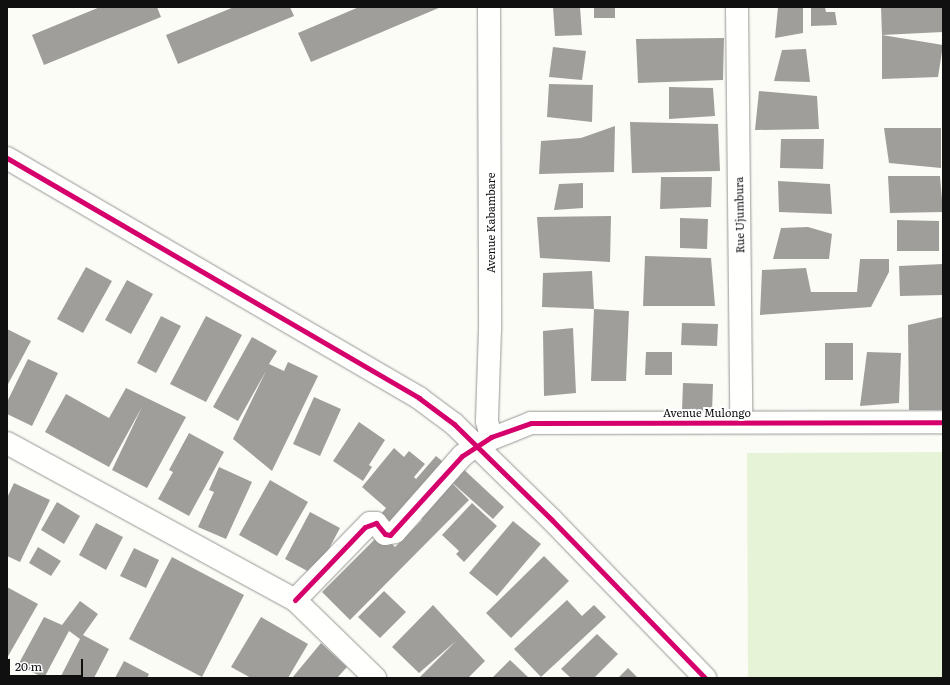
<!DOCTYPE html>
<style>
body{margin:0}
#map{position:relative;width:950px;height:685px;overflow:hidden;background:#fcfcf7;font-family:Literata,serif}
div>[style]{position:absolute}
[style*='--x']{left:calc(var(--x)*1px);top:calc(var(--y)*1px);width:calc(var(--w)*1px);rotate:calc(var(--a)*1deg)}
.green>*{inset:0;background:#e6f3d6}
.building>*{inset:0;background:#a09e9b}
.roads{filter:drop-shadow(0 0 1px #969694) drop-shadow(0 0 1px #969694)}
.minor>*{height:22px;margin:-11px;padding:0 11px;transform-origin:11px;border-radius:11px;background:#fffffe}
.tertiary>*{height:22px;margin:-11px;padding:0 11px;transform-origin:11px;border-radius:11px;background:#fffffe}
.cycleway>*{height:5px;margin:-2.5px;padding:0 2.5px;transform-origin:2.5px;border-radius:2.5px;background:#d6006c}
span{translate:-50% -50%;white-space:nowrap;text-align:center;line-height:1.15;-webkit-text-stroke:4px #fff;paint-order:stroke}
.street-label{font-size:11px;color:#101010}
.frame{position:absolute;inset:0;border:8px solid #101010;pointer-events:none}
.scale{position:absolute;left:8px;top:659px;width:75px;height:18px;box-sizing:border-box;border:2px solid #101010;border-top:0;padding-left:5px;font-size:12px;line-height:14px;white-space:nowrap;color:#101010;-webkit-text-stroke:3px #fff;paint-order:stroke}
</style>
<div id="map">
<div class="green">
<div style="clip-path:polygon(943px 452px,943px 678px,748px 678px,747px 453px)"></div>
</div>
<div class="building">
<div style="clip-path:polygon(100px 7px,157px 7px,161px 17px,44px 65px,32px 35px)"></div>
<div style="clip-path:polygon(234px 7px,290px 7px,294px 16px,178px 64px,166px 35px)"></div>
<div style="clip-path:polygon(359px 7px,441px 7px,311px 62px,298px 33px)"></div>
<div style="clip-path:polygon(553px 7px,580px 7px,582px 35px,555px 36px)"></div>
<div style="clip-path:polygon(594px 7px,615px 7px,615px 18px,594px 18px)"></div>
<div style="clip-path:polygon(778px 7px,803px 7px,803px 33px,775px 38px)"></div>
<div style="clip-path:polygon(811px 7px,825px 7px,826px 12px,835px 12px,837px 25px,811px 26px)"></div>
<div style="clip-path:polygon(881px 7px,943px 7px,943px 32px,882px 35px)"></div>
<div style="clip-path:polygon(882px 35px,943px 45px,938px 77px,882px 79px)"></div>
<div style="clip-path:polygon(724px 38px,723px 80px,638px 83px,636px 39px)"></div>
<div style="clip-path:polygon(553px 47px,586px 51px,582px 80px,549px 77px)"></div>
<div style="clip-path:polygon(806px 49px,810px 82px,774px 81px,782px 50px)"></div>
<div style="clip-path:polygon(549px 84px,593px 85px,592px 122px,547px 117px)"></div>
<div style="clip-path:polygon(669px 87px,713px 88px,715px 116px,669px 119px)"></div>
<div style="clip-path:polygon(759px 91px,817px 96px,819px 129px,755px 130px)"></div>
<div style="clip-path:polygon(630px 122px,718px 124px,720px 171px,632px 173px)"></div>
<div style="clip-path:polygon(615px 126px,614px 172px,539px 174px,541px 141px,581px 138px)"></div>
<div style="clip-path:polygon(884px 128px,941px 128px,941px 168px,889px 163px)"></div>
<div style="clip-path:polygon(781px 139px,824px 139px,823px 169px,780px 168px)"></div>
<div style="clip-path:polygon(888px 176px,940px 176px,943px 212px,890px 213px)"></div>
<div style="clip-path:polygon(661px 177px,712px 177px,711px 207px,660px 209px)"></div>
<div style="clip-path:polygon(778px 181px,830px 184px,832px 214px,779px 212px)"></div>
<div style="clip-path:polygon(583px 183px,583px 208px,554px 210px,559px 184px)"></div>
<div style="clip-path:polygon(611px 216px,610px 262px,540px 258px,537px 217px)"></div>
<div style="clip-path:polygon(680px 218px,708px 219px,707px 249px,680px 248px)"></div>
<div style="clip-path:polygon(897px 220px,939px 221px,939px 251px,897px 251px)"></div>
<div style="clip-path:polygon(808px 227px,832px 234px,829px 259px,773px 259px,781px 228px)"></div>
<div style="clip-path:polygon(645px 256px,711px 258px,715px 306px,643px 306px)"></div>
<div style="clip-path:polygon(860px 259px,889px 259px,889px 272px,871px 307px,760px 315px,762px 270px,806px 268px,811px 292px,857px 292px)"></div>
<div style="clip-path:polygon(943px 264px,943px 295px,900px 296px,899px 266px)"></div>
<div style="clip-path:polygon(86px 267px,112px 281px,83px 333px,57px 319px)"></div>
<div style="clip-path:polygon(592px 271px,594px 309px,542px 307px,543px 273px)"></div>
<div style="clip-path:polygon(127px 280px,153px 294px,131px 334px,105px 320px)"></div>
<div style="clip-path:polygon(594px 309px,629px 311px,626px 381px,591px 381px)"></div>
<div style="clip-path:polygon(161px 316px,181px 326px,156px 373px,137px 363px)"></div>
<div style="clip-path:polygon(206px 316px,242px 335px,206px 402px,170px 384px)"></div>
<div style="clip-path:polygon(943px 317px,943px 410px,909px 410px,908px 325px)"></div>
<div style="clip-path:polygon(682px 323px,718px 324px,717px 346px,681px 345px)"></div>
<div style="clip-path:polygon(573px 328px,576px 393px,544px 396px,543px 331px)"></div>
<div style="clip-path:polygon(7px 329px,31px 341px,7px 386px)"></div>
<div style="clip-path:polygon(252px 337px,277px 351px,269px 364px,284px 371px,288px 362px,318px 376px,272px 471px,233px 439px,266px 371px,238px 421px,213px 407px)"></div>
<div style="clip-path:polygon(825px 343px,853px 343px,853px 380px,825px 380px)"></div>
<div style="clip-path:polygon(646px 352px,672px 352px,672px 375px,645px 375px)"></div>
<div style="clip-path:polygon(867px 352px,901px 353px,899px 403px,860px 406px)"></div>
<div style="clip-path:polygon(28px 359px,58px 373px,32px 426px,7px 414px,7px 402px)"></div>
<div style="clip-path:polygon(683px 383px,713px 384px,712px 412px,682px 411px)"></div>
<div style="clip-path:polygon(126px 388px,186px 417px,147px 488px,112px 470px,142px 407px,109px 467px,45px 432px,66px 394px,109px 418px)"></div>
<div style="clip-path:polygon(314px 397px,341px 409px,320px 456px,293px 444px)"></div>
<div style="clip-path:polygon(359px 422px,385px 440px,369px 465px,372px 467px,363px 481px,333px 461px)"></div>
<div style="clip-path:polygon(189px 433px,224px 452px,189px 516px,158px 499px,173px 472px,169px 470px)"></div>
<div style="clip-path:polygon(394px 448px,404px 457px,409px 451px,425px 464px,414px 477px,416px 479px,436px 456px,448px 466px,391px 532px,376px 520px,386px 508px,362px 487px)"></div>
<div style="clip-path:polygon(459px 465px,504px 507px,493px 519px,447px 478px)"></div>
<div style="clip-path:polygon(219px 467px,252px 482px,226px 539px,198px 527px,214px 492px,209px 490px)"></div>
<div style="clip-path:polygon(446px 477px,469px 500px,350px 620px,322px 592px,381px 533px,395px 547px,422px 520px,415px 513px)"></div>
<div style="clip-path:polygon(270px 480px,308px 502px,277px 556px,239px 535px)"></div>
<div style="clip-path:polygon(14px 483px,50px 500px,20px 562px,7px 556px,7px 498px)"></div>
<div style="clip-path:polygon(57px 502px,80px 516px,64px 544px,41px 530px)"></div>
<div style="clip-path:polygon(472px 503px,497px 526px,464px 562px,456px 554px,459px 551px,442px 535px)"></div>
<div style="clip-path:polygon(310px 512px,340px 528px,315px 575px,285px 559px)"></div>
<div style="clip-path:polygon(513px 521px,541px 544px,497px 596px,469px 573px)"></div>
<div style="clip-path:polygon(96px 523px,123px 537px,106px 570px,79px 555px)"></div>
<div style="clip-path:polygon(38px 547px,61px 561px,51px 576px,29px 563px)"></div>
<div style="clip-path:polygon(134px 548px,159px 560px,146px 588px,120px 576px)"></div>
<div style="clip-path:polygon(544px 556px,569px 581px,511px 638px,486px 613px)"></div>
<div style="clip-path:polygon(172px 557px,244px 595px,202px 677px,129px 639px)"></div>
<div style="clip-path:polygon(7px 587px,38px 604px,7px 658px)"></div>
<div style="clip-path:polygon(384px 591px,406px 612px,380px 638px,358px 617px)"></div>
<div style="clip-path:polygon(567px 600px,582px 616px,594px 605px,606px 617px,541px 677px,514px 649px)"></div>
<div style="clip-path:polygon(80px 601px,98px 614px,83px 635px,109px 649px,94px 678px,60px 678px,80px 639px,69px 631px,44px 678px,18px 665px,44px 617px,62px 625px)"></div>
<div style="clip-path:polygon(433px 605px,485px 661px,468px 678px,419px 678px,456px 641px,419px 673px,392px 647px)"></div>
<div style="clip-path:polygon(261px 617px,308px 644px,288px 678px,251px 678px,231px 667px)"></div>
<div style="clip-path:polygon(597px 634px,618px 654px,594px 678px,571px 678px,561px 669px)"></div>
<div style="clip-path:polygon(321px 643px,347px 667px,337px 678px,292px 678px)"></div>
<div style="clip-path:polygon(510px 660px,529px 678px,492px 678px)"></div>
<div style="clip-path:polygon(124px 661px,149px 674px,147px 678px,115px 678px)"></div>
<div style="clip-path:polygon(628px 668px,638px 678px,618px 678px)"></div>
</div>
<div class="roads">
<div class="minor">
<div style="--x:489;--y:7;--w:322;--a:89.8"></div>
<div style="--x:490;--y:329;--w:92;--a:91.9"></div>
<div style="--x:487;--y:421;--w:16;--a:76"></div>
<div style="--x:737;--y:7;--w:415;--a:89.4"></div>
<div style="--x:7;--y:443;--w:328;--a:28.6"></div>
<div style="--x:295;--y:600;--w:112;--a:44.3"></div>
<div style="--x:295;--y:600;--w:107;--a:-45.8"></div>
<div style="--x:370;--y:523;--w:6;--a:0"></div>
<div style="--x:376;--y:523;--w:14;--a:51"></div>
<div style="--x:385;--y:534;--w:10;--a:-11"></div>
<div style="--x:395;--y:532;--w:101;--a:-48.6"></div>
<div style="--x:462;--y:456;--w:18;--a:-38"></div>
</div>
<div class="tertiary">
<div style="--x:7;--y:158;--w:477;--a:30.2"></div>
<div style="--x:419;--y:398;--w:44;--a:36.6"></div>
<div style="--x:454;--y:424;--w:137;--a:44.4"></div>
<div style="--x:552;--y:520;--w:220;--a:45.9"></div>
<div style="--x:476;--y:445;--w:59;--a:-21.8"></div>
<div style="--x:531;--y:423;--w:412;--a:-0.1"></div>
</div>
</div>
<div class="cycleway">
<div style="--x:7;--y:158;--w:477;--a:30.2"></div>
<div style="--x:419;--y:398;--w:44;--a:36.6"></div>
<div style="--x:454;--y:424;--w:137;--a:44.4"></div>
<div style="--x:552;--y:520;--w:220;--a:45.9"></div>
<div style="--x:295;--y:600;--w:101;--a:-46.2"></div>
<div style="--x:365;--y:527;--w:12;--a:-20"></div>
<div style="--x:376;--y:523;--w:14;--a:51"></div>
<div style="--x:385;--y:534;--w:5;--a:11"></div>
<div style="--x:390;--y:535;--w:107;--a:-47.7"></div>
<div style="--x:462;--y:456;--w:35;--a:-33"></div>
<div style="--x:491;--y:437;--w:42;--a:-19.3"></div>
<div style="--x:531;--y:423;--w:412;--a:-0.1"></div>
</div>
<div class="street-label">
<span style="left:739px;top:215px;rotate:-91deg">Rue Ujumbura</span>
<span style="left:490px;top:223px;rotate:-90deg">Avenue Kabambare</span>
<span style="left:707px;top:412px">Avenue Mulongo</span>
</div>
<div class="frame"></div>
<div class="scale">20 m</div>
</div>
